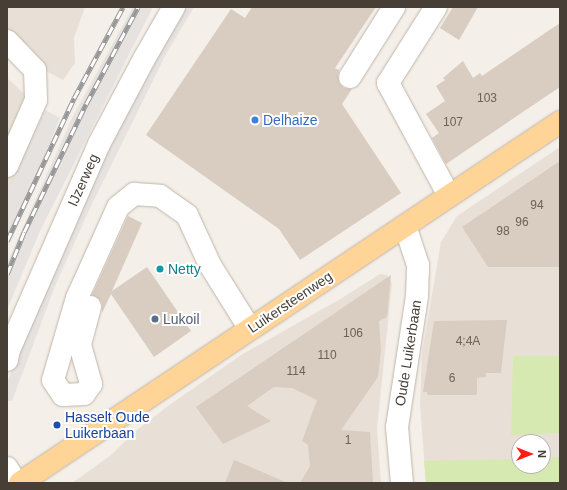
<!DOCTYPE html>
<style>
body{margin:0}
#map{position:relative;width:567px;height:490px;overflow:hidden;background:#f4efe8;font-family:Helvetica,sans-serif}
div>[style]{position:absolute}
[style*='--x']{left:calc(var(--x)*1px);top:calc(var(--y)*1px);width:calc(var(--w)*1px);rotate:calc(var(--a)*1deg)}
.residential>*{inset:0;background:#e8e0d6}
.green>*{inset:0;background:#d6e9b0}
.parking>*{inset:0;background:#e5e2df}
.building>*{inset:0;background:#d9ccc0}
.roads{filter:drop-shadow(0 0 1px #c0b5aa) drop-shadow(0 0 1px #c0b5aa)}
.minor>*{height:22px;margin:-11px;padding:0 11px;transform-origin:11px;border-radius:11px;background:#fff}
.major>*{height:22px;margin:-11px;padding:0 11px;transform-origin:11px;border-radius:11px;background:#ffd496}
.rail>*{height:4.5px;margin-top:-2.25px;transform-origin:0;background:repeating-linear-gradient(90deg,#fff 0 9px,#979797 0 18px);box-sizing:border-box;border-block:1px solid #979797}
.dots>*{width:11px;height:11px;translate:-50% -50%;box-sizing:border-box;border:2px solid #fff;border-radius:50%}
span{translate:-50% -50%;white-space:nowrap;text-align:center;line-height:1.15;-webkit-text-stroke:4px #fff;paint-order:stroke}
.number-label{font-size:12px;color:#6c6258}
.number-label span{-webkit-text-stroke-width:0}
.shop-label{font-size:14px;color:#366cbe}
.left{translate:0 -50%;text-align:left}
.street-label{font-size:14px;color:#473f36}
.culture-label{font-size:14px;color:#0d838f}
.service-label{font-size:14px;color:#4e5e75}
.transit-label{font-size:14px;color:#164399}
.frame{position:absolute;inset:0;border:8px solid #473f36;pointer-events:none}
.north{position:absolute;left:511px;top:434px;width:40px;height:40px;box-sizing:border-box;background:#fff;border:1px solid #b5b2af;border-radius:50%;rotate:90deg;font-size:11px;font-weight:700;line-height:16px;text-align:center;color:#473f36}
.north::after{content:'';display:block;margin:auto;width:14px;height:18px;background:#fc1d16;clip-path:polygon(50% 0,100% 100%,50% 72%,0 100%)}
</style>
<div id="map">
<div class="residential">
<div style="clip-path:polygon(7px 7px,85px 7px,74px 38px,75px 63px,63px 80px,46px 71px,30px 47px,7px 30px)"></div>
<div style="clip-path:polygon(7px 78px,43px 111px,7px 204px)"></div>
<div style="clip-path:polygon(evenodd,560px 147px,560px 483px,426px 483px,420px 405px,422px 353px,441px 242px,457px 216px,560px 147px,519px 442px,543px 442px,543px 466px,519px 466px,519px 442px)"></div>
<div style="clip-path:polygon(380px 274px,387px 275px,392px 283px,377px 429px,381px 483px,72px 483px,111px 455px,137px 430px,168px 406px,241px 355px,342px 298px)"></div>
</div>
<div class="green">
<div style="clip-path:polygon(513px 356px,560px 356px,560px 433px,511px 435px)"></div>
<div style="clip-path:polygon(560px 457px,560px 483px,426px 483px,424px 461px,519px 459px,519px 466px,543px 466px,543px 458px)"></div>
</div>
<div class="parking">
<div style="clip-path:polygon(133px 7px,153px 7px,40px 231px,7px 310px,7px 263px,73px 116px)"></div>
<div style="clip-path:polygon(183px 7px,194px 7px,166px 54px,90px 208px,55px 286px,12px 401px,7px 401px,7px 383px,30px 321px,119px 126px)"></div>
<div style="clip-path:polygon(45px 110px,60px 118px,7px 247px,7px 195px)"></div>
</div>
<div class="building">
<div style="clip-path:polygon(252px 7px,376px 7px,335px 68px,339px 70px,338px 77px,339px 83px,344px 88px,352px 89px,342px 104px,401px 193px,300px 260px,279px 229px,146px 135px,231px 9px,245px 18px)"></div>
<div style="clip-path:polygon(453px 7px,478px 7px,459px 40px,440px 28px)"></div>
<div style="clip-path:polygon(560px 23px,560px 87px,446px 164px,432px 138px,439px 133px,426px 114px,445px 101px,436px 86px,445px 80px,443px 78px,463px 61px,473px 78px,480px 73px,482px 76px)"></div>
<div style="clip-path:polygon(560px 161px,560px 267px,488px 267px,462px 227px)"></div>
<div style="clip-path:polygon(128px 216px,142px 223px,112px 291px,147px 267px,191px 331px,154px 357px,111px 294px,102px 313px,102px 303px,98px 298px,92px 295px)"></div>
<div style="clip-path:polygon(391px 275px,387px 317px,379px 321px,381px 350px,378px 377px,341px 430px,370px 432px,373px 483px,300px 483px,310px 466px,308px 445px,302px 441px,317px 400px,292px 388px,274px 387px,247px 406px,271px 421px,223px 444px,196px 407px)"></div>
<div style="clip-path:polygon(507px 320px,501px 373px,486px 373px,486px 377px,477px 378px,477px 395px,427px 395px,427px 392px,423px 392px,434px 321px)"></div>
<div style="clip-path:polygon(234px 460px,288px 483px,225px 483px)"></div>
</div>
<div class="roads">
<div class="minor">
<div style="--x:436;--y:7;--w:90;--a:122.3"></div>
<div style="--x:388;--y:83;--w:128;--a:61.6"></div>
<div style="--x:7;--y:41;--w:40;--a:46"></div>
<div style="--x:35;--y:70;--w:30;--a:88"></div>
<div style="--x:36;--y:100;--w:72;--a:113.7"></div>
<div style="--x:350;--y:77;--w:83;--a:-57.8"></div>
<div style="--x:90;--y:307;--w:39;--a:105"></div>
<div style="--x:80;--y:345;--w:41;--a:74.2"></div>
<div style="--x:91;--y:384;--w:12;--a:125"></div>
<div style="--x:84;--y:394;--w:21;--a:177"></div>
<div style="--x:63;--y:395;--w:18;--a:-124"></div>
<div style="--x:53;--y:380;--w:85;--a:-73.7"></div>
<div style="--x:77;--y:298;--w:100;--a:-65.7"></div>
<div style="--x:118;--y:207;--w:21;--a:-39"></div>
<div style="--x:134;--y:194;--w:26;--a:4"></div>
<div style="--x:160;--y:196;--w:33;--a:35"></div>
<div style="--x:187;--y:215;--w:55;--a:65.3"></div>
<div style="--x:210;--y:265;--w:75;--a:58"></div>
<div style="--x:7;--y:360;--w:10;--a:-79"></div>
<div style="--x:9;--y:350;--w:225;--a:-66.4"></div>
<div style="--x:99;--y:144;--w:96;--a:-62.1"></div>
<div style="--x:144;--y:59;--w:60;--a:-60"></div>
<div style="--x:7;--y:468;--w:17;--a:59"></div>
<div style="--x:402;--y:483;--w:56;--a:-95.1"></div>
<div style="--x:397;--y:427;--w:133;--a:-81.3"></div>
<div style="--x:417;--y:296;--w:26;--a:-88"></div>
<div style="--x:418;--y:270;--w:5;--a:-90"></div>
<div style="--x:418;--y:265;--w:41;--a:-108.4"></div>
</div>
<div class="major">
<div style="--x:20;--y:483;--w:650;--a:-33.76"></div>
</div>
</div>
<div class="rail">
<div style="--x:7;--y:241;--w:158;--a:-64.9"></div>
<div style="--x:74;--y:98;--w:103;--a:-61.7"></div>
<div style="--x:7;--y:274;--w:45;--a:-68"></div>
<div style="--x:24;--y:232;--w:142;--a:-64.2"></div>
<div style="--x:86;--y:104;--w:110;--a:-61.8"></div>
</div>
<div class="dots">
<div style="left:255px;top:120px;background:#3f7fe0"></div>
<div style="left:160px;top:269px;background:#0f9aa8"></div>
<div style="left:155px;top:319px;background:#5c6f8a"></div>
<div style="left:57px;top:425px;background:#1a4fb4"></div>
</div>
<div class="number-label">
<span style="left:487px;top:99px">103</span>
<span style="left:453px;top:123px">107</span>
<span style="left:537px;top:206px">94</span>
<span style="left:522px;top:223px">96</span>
<span style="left:503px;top:232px">98</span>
<span style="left:353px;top:334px">106</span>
<span style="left:468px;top:342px">4;4A</span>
<span style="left:327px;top:356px">110</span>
<span style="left:296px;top:372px">114</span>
<span style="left:452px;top:379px">6</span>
<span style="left:348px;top:441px">1</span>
</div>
<div class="shop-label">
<span class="left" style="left:263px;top:120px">Delhaize</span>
</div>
<div class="street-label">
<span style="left:83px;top:180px;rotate:-66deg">IJzerweg</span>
<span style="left:290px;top:302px;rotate:-34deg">Luikersteenweg</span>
<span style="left:408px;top:353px;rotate:-81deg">Oude Luikerbaan</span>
</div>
<div class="culture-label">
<span class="left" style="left:168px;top:269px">Netty</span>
</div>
<div class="service-label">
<span class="left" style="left:163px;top:319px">Lukoil</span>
</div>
<div class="transit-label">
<span class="left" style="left:65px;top:425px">Hasselt Oude<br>Luikerbaan</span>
</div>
<div class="frame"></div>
<div class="north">N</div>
</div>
